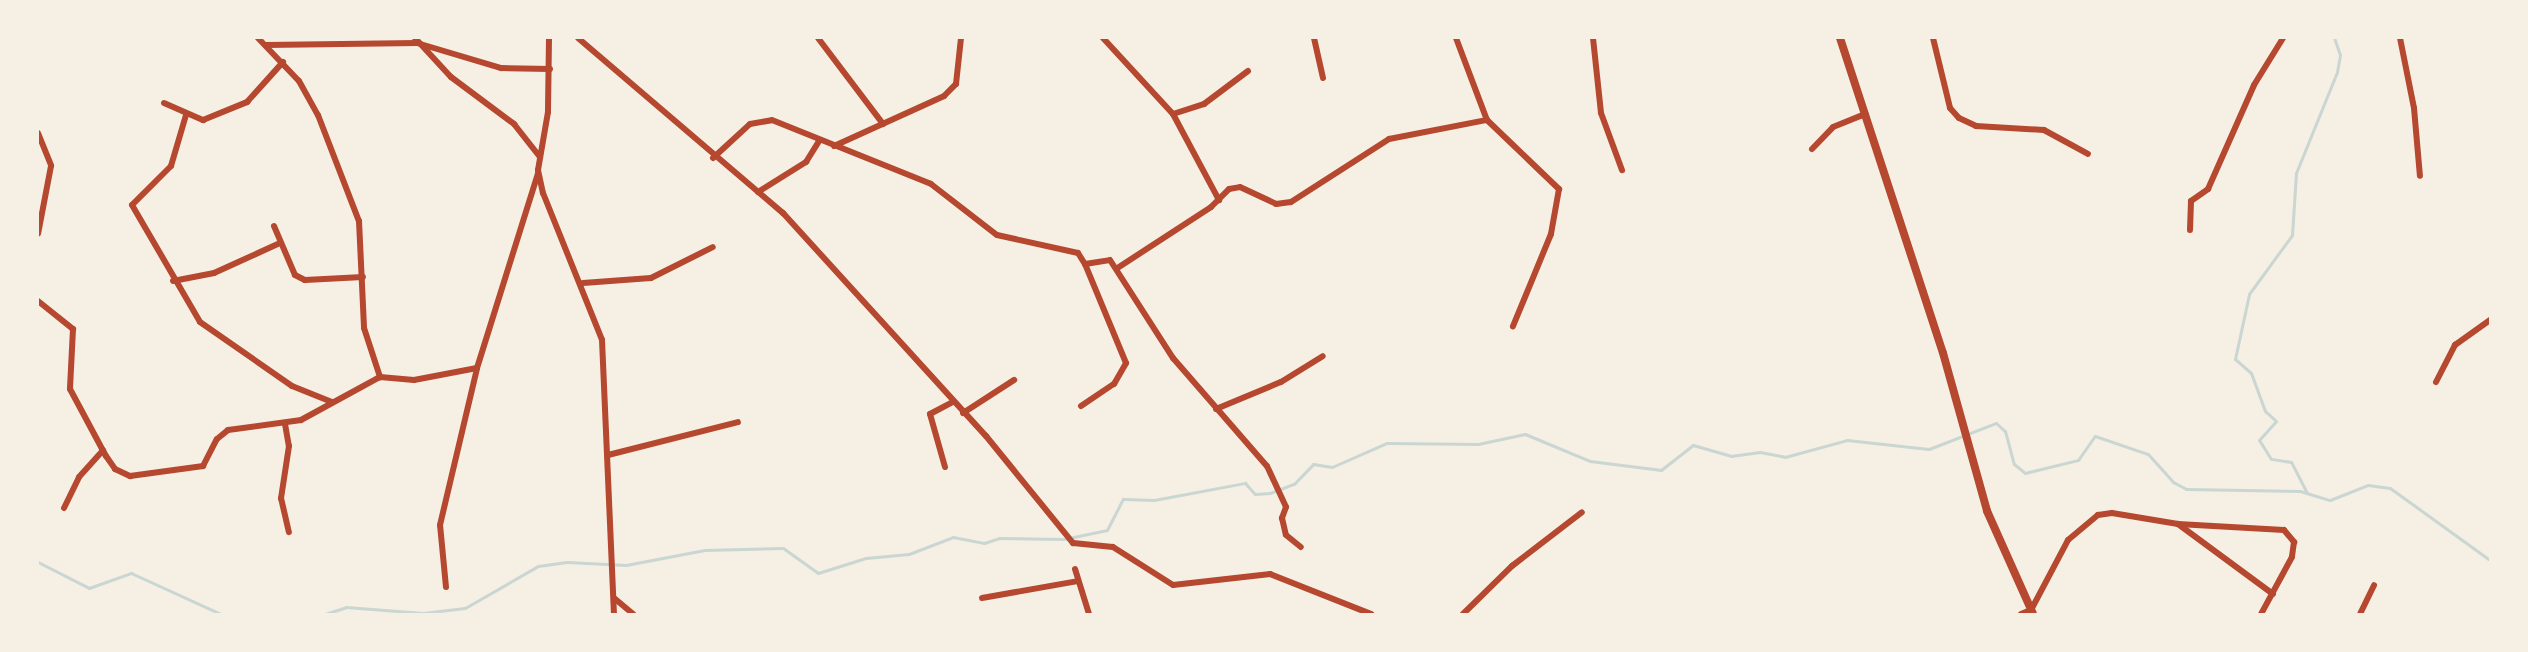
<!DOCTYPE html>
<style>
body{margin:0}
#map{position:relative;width:2528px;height:652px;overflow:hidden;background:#f6efe4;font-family:"Public Sans",sans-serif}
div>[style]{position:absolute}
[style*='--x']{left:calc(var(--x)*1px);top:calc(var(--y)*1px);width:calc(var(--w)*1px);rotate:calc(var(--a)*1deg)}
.stream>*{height:3px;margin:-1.5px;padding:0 1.5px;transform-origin:1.5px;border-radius:1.5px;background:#c9d6d2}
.minor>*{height:6px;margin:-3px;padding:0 3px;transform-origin:3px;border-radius:3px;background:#b5482f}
.tertiary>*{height:8px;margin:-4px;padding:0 4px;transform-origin:4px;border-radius:4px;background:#b5482f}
span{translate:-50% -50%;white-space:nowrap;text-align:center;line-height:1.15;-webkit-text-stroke:4.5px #f6efe4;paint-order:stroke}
.frame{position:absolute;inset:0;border:39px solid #f6efe4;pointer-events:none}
</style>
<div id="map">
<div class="stream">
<div style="--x:2307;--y:493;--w:35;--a:-117"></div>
<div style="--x:2291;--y:462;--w:20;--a:-171"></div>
<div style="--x:2271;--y:459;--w:22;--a:-122"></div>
<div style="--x:2259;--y:440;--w:25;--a:-48"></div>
<div style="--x:2276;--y:421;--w:15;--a:-138"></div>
<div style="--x:2265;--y:411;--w:40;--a:-110.2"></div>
<div style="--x:2251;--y:373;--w:21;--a:-139"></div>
<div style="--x:2235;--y:359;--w:66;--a:-77.8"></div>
<div style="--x:2249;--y:294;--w:73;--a:-53.9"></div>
<div style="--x:2292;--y:235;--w:62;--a:-86.3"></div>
<div style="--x:2296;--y:173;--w:109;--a:-67.9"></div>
<div style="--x:2337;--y:72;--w:17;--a:-80"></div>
<div style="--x:2340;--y:55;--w:18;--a:-109"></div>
<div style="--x:38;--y:562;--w:57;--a:27"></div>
<div style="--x:89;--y:588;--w:45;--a:-19.7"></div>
<div style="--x:131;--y:573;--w:99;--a:24.5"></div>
<div style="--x:325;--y:614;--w:22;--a:-18"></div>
<div style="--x:346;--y:607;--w:77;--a:4.5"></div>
<div style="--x:423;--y:613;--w:42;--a:-6.8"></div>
<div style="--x:465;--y:608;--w:84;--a:-29.9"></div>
<div style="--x:538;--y:566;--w:29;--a:-8"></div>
<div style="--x:567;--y:562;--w:59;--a:2.9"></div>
<div style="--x:626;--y:565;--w:80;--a:-10.8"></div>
<div style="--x:705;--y:550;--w:78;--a:-1.5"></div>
<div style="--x:783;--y:548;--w:43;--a:35.5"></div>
<div style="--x:818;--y:573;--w:50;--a:-17.4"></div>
<div style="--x:866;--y:558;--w:43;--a:-5.3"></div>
<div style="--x:909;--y:554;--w:47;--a:-21.1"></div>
<div style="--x:953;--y:537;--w:32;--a:11"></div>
<div style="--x:984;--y:543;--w:16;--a:-18"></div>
<div style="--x:999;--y:538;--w:65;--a:0.9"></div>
<div style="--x:1064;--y:539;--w:44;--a:-11.8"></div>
<div style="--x:1107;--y:530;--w:35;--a:-63"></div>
<div style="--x:1123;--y:499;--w:31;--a:2"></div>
<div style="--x:1154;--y:500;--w:93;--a:-10.6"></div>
<div style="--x:1245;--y:483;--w:15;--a:48"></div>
<div style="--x:1255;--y:494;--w:15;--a:-4"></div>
<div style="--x:1270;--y:493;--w:26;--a:-21"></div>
<div style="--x:1294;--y:484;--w:28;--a:-46"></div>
<div style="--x:1313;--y:464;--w:19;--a:9"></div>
<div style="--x:1332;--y:467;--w:60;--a:-23.6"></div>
<div style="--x:1387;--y:443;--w:91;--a:0.6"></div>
<div style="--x:1478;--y:444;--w:48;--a:-12"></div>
<div style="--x:1525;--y:434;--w:70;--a:22.6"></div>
<div style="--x:1590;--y:461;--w:72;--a:7.2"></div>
<div style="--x:1661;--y:470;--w:41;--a:-38"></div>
<div style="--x:1693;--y:445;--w:40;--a:16"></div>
<div style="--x:1731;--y:456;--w:29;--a:-8"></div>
<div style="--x:1760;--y:452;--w:25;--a:11"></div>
<div style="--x:1785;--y:457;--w:64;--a:-15.3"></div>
<div style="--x:1847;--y:440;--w:82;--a:6.3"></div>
<div style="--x:1929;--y:449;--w:72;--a:-21.2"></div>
<div style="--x:1996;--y:423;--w:12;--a:42"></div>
<div style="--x:2005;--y:431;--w:34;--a:75"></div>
<div style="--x:2014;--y:464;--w:14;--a:39"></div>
<div style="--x:2025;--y:473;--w:55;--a:-13.8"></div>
<div style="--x:2078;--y:460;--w:29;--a:-55"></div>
<div style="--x:2095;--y:436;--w:56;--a:18.8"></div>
<div style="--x:2148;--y:454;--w:38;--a:48"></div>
<div style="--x:2173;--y:482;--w:15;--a:28"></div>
<div style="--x:2186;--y:489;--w:114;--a:1"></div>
<div style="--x:2300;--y:491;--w:31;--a:17"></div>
<div style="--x:2330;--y:500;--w:41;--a:-21.5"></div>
<div style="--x:2368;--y:485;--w:22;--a:8"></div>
<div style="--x:2390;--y:488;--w:123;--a:35.8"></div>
</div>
<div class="minor">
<div style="--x:258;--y:38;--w:59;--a:46.4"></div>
<div style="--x:299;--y:81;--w:39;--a:61"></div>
<div style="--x:318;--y:115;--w:114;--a:68.9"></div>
<div style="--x:359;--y:221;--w:107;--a:87.3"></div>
<div style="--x:364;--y:328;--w:52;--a:71.9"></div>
<div style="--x:415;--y:38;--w:53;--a:47.3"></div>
<div style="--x:451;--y:77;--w:79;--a:36.7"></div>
<div style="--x:514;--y:124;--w:42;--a:51.8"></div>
<div style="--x:549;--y:38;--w:74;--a:90.8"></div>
<div style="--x:548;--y:112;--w:59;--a:99.8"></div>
<div style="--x:538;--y:170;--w:24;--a:78"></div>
<div style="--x:543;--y:193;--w:158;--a:68.1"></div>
<div style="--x:602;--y:340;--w:274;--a:87.5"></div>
<div style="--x:578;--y:38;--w:270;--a:40.5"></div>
<div style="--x:783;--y:213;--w:302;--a:47.7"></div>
<div style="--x:986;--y:436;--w:138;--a:50.9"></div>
<div style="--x:1073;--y:543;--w:40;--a:5.7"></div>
<div style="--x:1113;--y:547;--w:71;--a:32.3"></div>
<div style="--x:1173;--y:585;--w:98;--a:-6.5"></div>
<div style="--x:1270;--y:574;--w:109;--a:21.6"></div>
<div style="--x:818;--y:38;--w:108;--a:52.9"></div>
<div style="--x:1103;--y:38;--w:103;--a:47.4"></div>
<div style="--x:1173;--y:114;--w:98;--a:61.9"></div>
<div style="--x:1314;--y:38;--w:41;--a:77.3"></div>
<div style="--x:1456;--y:38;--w:88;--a:69.3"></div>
<div style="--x:1487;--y:120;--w:100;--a:43.8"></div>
<div style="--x:1559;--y:189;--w:46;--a:100.1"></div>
<div style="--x:1551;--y:234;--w:100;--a:112.4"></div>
<div style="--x:1593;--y:38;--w:75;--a:83.9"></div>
<div style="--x:1601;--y:113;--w:61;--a:69.8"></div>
<div style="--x:1933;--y:38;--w:72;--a:76.3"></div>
<div style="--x:1950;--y:108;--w:13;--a:48"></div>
<div style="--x:1959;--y:118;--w:19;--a:25"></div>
<div style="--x:1976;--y:126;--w:68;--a:3.4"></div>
<div style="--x:2044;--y:130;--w:50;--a:28.6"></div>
<div style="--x:2400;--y:38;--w:71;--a:78.7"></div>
<div style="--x:2414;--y:108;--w:68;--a:85"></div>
<div style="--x:266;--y:45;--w:151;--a:-0.8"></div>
<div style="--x:417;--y:43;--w:88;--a:16.6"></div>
<div style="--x:501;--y:68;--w:49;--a:1.2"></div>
<div style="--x:164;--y:103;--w:43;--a:23.6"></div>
<div style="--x:203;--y:120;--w:48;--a:-22.2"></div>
<div style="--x:247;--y:102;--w:54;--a:-48"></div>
<div style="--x:1173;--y:114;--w:33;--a:-18"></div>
<div style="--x:1204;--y:104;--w:55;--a:-36.9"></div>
<div style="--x:186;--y:115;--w:53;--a:106.4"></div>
<div style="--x:171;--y:166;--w:55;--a:135"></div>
<div style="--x:132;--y:205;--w:135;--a:59.8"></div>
<div style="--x:200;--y:322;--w:112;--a:34.8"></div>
<div style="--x:292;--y:386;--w:43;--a:21.8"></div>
<div style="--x:38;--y:133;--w:35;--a:68"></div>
<div style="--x:51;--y:166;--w:69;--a:100.8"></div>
<div style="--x:834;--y:146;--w:121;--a:-24.4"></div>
<div style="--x:944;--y:96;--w:17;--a:-45"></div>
<div style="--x:956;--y:84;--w:46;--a:-83.8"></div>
<div style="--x:1812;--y:149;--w:30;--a:-46"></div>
<div style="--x:1833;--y:127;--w:35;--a:-22"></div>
<div style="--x:713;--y:158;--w:50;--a:-42.6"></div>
<div style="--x:750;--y:124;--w:22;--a:-10"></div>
<div style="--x:772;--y:120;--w:171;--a:21.9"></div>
<div style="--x:931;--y:184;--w:83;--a:37.7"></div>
<div style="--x:997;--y:235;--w:83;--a:12.5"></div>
<div style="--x:1078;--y:253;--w:13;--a:58"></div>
<div style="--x:1085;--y:264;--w:25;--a:-9"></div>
<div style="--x:1110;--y:260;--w:117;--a:57.3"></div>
<div style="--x:1173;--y:358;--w:143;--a:49"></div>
<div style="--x:1267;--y:466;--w:45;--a:65.1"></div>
<div style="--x:1286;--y:507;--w:12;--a:110"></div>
<div style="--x:1282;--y:518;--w:17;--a:77"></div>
<div style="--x:1286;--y:535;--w:19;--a:39"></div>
<div style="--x:758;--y:192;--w:57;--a:-32"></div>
<div style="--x:806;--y:162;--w:26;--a:-58"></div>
<div style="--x:274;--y:226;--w:53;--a:66.8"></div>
<div style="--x:295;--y:275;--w:11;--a:27"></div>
<div style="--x:305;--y:280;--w:58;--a:-3"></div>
<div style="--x:2190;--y:230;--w:29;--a:-88"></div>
<div style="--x:2191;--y:201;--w:21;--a:-35"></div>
<div style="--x:2208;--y:189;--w:114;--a:-66.1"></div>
<div style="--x:2254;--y:85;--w:55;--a:-58.3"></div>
<div style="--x:1119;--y:267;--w:110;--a:-33.1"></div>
<div style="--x:1211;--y:207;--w:25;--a:-45"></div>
<div style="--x:1229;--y:189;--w:11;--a:-10"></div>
<div style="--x:1240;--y:187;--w:40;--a:25"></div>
<div style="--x:1276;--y:204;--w:15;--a:-8"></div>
<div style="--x:1291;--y:202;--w:117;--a:-32.7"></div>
<div style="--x:1389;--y:139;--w:100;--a:-11"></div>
<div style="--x:173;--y:281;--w:42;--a:-11"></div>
<div style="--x:214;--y:273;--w:70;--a:-24.4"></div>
<div style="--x:583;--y:283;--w:68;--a:-4.2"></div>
<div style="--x:651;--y:278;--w:69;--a:-26.6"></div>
<div style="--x:38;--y:301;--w:45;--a:38.7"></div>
<div style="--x:73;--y:329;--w:60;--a:92.9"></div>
<div style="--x:70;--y:389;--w:76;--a:61.8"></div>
<div style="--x:106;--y:456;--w:16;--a:55"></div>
<div style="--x:115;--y:469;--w:17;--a:25"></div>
<div style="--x:130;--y:476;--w:74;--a:-7.8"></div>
<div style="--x:203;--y:466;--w:30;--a:-63"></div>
<div style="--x:217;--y:439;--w:14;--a:-39"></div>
<div style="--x:228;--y:430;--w:74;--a:-7.8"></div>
<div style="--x:301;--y:420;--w:90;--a:-28.6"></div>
<div style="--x:380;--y:377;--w:34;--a:5"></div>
<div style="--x:414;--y:380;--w:64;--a:-10.8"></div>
<div style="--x:2436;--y:382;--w:42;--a:-62.8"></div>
<div style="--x:2455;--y:345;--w:43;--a:-35.5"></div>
<div style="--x:1081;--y:406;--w:40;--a:-34"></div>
<div style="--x:1114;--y:384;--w:24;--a:-60"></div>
<div style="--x:1126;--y:363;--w:107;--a:-112.5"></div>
<div style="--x:1216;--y:409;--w:70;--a:-22.6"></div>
<div style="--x:1281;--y:382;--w:49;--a:-31.8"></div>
<div style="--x:963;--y:413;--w:61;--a:-32.9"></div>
<div style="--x:285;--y:424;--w:22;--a:80"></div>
<div style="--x:289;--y:446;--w:53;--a:98.7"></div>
<div style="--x:281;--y:498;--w:35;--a:77"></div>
<div style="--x:608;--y:455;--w:134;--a:-14.2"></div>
<div style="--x:945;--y:467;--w:55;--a:-105.8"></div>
<div style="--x:930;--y:414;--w:26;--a:-28"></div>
<div style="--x:64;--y:508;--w:34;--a:-64"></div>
<div style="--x:79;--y:477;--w:36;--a:-48"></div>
<div style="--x:2178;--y:524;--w:106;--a:3.2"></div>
<div style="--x:2284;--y:530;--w:16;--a:50"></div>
<div style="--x:2294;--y:542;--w:15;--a:98"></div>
<div style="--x:2292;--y:557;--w:65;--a:118.5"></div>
<div style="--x:1075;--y:569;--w:47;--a:72.7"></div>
<div style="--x:446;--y:587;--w:62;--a:-95.5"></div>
<div style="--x:440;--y:525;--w:161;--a:-76.7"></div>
<div style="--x:477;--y:368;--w:204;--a:-72.6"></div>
<div style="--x:614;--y:598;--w:25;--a:40"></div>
<div style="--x:982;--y:598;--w:97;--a:-10"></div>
<div style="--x:1463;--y:614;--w:69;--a:-44.4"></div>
<div style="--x:1512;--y:566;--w:88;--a:-37.6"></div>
<div style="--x:2021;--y:614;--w:11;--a:-22"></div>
<div style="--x:2031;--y:610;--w:79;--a:-62.1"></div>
<div style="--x:2068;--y:540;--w:39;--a:-40"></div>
<div style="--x:2098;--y:515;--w:14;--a:-8"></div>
<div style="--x:2112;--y:513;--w:67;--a:9.5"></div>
<div style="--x:2178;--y:524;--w:118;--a:36.4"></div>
<div style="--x:2360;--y:614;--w:32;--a:-64"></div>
</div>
<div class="tertiary">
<div style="--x:1840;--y:38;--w:331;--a:71.9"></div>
<div style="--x:1943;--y:353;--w:164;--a:74.4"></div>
<div style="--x:1987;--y:511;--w:113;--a:65.9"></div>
</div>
<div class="frame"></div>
</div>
